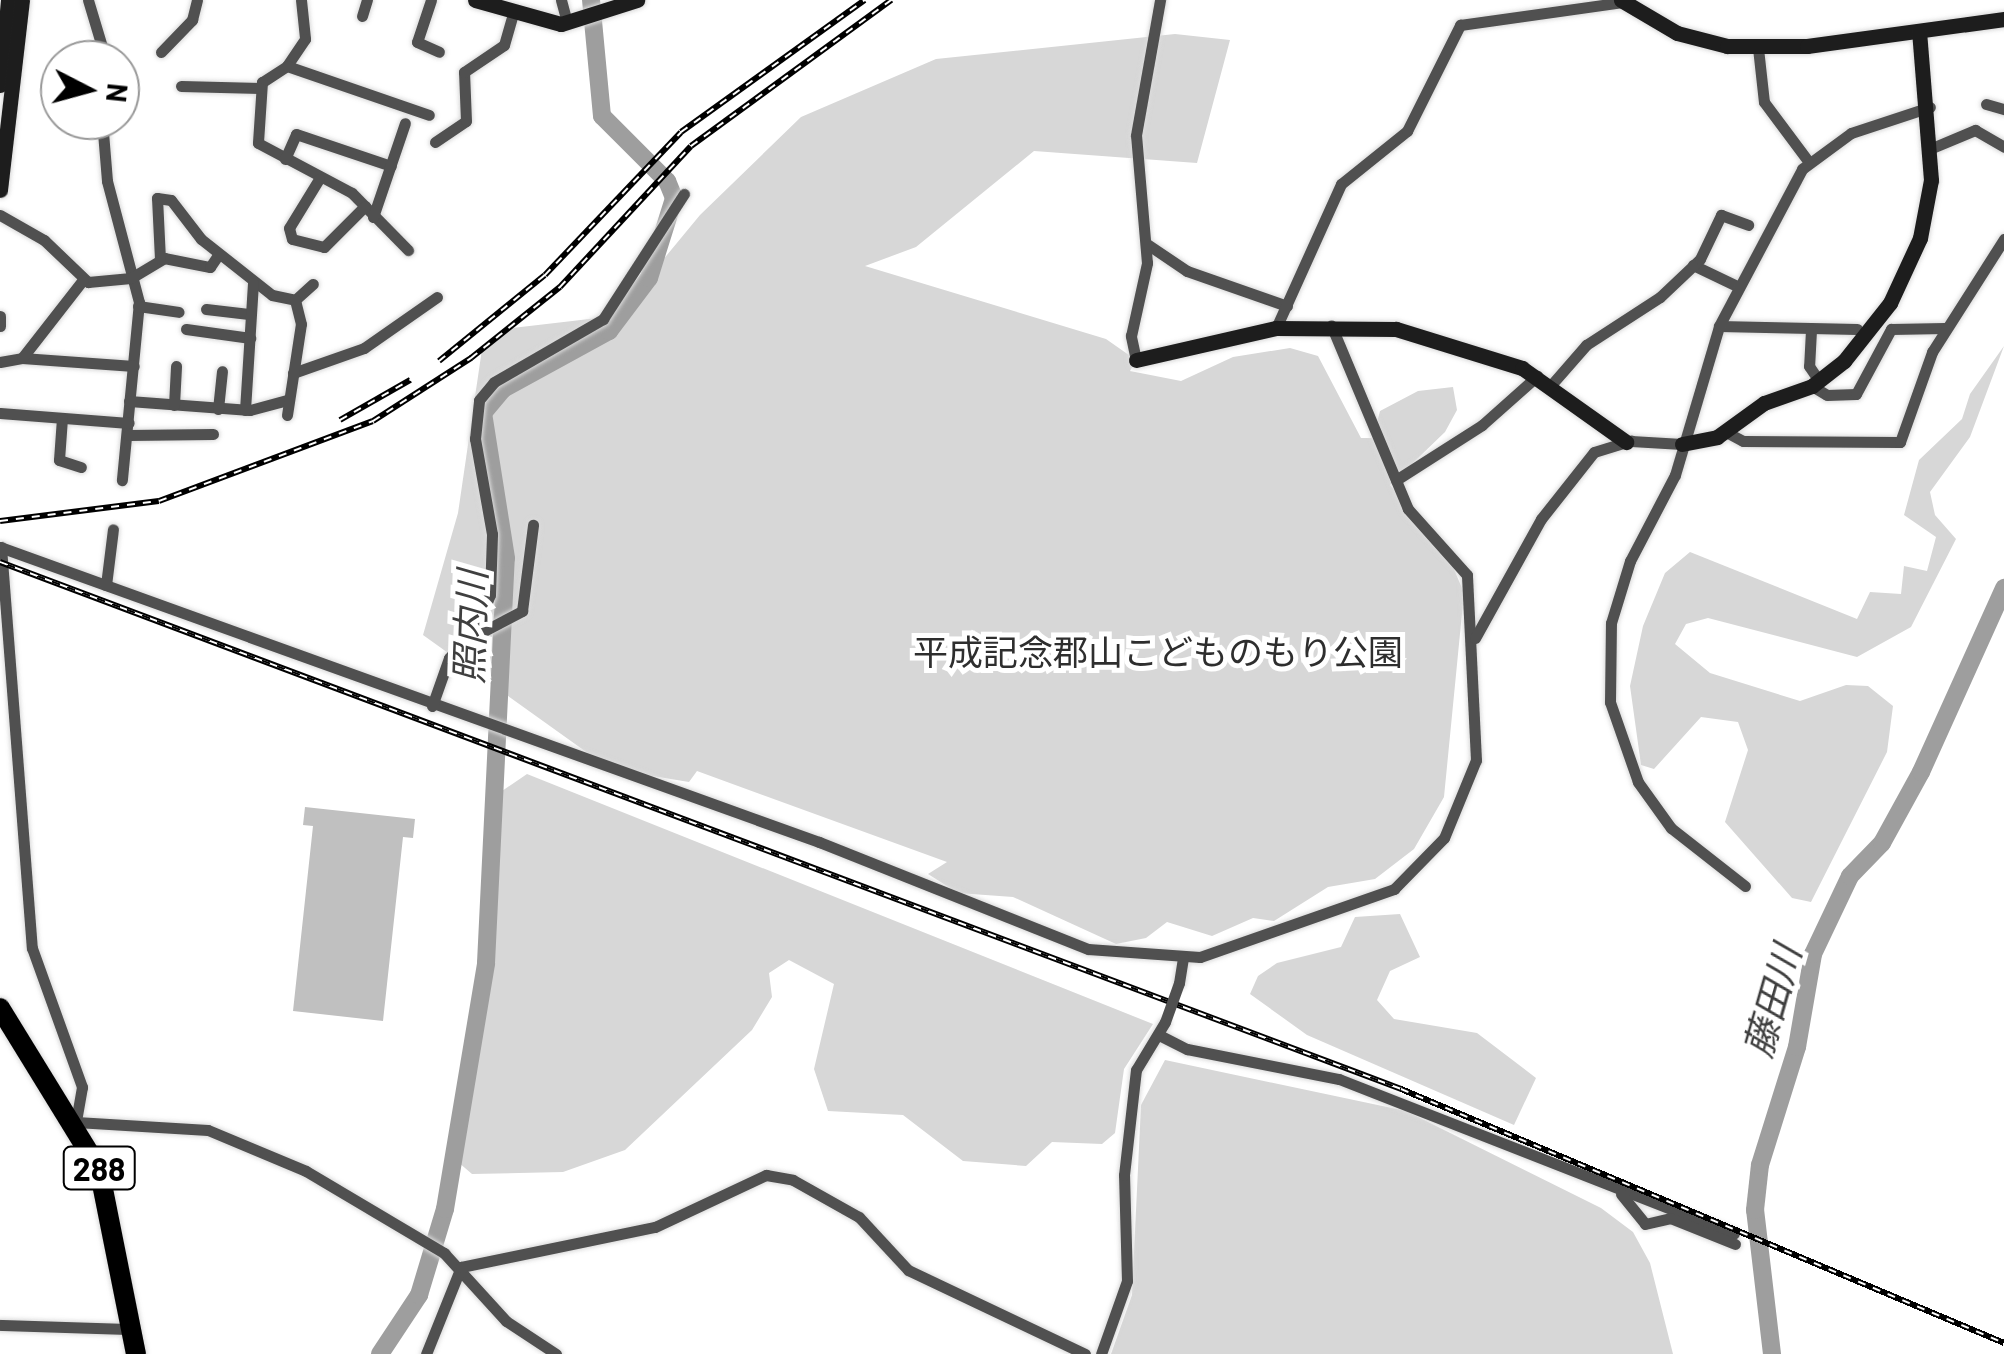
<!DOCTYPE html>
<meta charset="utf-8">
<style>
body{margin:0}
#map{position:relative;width:2004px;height:1354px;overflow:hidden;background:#fff;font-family:Barlow,"Noto Sans JP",sans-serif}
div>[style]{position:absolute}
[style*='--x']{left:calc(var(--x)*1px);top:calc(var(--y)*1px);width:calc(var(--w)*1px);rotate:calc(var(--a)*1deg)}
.green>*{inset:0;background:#d7d7d7}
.river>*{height:18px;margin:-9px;padding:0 9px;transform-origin:9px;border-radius:9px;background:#9e9e9e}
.building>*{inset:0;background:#c0c0c0}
.roads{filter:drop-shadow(0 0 2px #dbdbdb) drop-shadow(0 0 2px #dbdbdb)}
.street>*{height:11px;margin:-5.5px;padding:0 5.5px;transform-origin:5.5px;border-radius:5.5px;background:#505050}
.secondary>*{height:15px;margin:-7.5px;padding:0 7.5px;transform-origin:7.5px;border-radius:7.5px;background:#1d1d1d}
.highway>*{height:20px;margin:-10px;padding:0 10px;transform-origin:10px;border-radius:10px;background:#000}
.rail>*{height:6px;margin-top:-3px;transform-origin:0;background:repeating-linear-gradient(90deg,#fff 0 8px,#000 0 16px);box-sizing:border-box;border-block:2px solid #000}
.street-bridge>*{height:11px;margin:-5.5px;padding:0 5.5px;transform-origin:5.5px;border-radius:5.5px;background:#505050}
span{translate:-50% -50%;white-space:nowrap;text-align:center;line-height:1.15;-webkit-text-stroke:10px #fff;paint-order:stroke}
.shield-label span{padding:2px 8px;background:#fff;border:2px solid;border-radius:8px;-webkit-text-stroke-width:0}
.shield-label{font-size:32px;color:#000;font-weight:700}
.park-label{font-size:35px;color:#2e2e2e}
.water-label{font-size:38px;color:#3f3f3f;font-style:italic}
.north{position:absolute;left:40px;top:40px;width:100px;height:100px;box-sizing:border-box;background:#fff;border:2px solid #999;border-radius:50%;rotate:96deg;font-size:28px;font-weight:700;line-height:40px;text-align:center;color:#000}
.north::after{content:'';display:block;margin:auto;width:35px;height:45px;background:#000;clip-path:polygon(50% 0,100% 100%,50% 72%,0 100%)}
</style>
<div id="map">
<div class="green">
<div style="clip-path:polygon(1175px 34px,1230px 40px,1197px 163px,1034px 151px,916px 247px,865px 266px,1106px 339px,1136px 360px,1130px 371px,1181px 381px,1233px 357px,1290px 348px,1318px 356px,1361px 438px,1373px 438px,1380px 411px,1418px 391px,1453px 387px,1457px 410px,1445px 432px,1390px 485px,1451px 562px,1464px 593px,1444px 797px,1414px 849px,1375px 879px,1328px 887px,1274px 921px,1253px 918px,1212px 936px,1167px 922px,1146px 938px,1116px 944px,1013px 897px,958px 893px,928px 874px,947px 862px,697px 771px,689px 782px,610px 769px,423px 635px,458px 513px,482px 349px,503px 329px,598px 318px,629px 301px,700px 215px,801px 117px,936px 59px)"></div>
<div style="clip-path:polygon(2004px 346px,1970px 437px,1930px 492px,1935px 515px,1956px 539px,1911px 627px,1857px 657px,1708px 618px,1686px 624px,1675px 644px,1710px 673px,1800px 701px,1846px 685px,1868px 686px,1893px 706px,1887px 752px,1811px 902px,1792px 898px,1725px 822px,1748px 750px,1738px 722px,1701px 717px,1654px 769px,1641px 765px,1630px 686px,1643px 626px,1665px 573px,1690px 552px,1857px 619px,1870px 592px,1901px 594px,1904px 566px,1927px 571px,1936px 537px,1904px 515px,1919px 460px,1962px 419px,1970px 394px)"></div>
<div style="clip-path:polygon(527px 774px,1153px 1024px,1124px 1069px,1115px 1133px,1102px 1144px,1052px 1142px,1026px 1166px,963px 1161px,903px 1115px,828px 1111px,814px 1069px,834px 984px,789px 960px,769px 973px,772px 997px,752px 1030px,625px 1150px,563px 1172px,472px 1174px,458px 1162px,492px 968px,491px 836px,502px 791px)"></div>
<div style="clip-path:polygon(1400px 914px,1420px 957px,1390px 971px,1377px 1000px,1394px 1019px,1477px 1033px,1536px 1078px,1514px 1125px,1307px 1035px,1250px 994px,1258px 976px,1277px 963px,1341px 947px,1355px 917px)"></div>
<div style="clip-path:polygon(1165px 1060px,1406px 1111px,1601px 1208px,1633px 1232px,1650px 1263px,1673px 1354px,1111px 1354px,1132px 1295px,1141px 1105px)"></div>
</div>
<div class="river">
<div style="--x:380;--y:1354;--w:71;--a:-56.5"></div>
<div style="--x:419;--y:1295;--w:90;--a:-73.2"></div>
<div style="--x:445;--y:1209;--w:249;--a:-80.5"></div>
<div style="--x:486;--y:963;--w:405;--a:-87.2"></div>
<div style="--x:506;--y:558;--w:147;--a:-99"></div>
<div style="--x:483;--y:413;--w:31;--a:-50"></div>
<div style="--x:503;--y:389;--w:121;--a:-28.7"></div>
<div style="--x:609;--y:331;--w:66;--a:-53"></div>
<div style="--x:649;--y:278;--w:84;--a:-72.6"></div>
<div style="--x:674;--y:198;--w:18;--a:-112"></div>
<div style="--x:667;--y:181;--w:92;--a:-135"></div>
<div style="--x:602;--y:116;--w:117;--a:-95.4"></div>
<div style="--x:1772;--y:1354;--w:145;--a:-96.7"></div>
<div style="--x:1755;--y:1210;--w:45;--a:-83.7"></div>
<div style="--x:1760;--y:1165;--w:124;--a:-72.6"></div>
<div style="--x:1797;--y:1047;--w:94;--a:-80.2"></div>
<div style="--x:1813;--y:954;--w:86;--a:-64.6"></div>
<div style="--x:1850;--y:876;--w:46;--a:-45.9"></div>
<div style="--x:1882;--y:843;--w:81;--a:-61.2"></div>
<div style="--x:1921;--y:772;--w:202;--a:-65.7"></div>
</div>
<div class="building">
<div style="clip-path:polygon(305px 807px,415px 819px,413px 838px,403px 837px,383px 1021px,293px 1011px,313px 826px,303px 825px)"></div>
</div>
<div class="roads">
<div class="street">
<div style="--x:88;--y:0;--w:63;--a:73.3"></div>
<div style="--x:301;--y:0;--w:39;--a:84"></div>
<div style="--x:305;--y:39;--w:32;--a:124"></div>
<div style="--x:287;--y:66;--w:30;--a:147"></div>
<div style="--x:262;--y:82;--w:61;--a:93.8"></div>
<div style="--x:258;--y:143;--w:106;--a:28"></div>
<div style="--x:352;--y:193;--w:80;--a:45.5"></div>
<div style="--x:431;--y:0;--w:44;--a:108.4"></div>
<div style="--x:417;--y:42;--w:24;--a:24"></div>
<div style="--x:561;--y:0;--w:24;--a:75"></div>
<div style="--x:362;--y:16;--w:17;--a:-73"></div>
<div style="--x:1758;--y:48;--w:54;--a:83.7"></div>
<div style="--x:1764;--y:102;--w:74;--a:53.3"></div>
<div style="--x:161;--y:52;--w:45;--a:-45.9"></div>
<div style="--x:192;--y:20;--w:21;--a:-76"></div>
<div style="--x:287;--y:66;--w:150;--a:19"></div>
<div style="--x:181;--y:86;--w:79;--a:1.5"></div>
<div style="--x:1986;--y:104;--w:19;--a:16"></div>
<div style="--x:102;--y:120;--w:61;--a:85.3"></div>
<div style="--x:107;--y:181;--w:125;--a:75.2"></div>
<div style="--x:139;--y:302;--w:179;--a:95.5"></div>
<div style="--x:435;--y:142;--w:37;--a:-34"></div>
<div style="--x:466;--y:121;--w:49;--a:-92.3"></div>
<div style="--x:464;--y:72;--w:48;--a:-34"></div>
<div style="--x:504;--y:45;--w:32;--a:-74"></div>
<div style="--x:1932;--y:148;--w:47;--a:-22.7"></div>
<div style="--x:1975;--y:130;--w:34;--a:30"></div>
<div style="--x:285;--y:159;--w:27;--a:-66"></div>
<div style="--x:296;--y:134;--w:100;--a:18.6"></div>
<div style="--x:319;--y:179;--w:57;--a:121.5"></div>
<div style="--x:289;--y:228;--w:11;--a:75"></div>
<div style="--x:292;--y:239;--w:33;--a:14"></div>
<div style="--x:324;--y:247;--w:58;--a:-45"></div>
<div style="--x:0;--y:215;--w:51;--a:29.6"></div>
<div style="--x:44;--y:240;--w:61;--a:43.7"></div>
<div style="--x:88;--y:282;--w:43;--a:-5.3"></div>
<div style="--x:131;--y:278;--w:39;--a:-31"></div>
<div style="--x:164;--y:258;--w:47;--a:11.1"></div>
<div style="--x:210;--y:267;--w:14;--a:-56"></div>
<div style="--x:373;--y:217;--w:99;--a:-71.2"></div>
<div style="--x:1147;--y:244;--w:48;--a:34"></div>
<div style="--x:1187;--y:271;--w:106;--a:19.3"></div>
<div style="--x:160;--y:259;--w:61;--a:-92.8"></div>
<div style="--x:157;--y:198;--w:14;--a:8"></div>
<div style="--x:171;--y:200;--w:49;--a:52.4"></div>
<div style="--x:201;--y:239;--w:90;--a:38.3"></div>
<div style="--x:272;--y:295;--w:24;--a:12"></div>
<div style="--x:295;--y:300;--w:24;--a:-42"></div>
<div style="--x:1693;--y:265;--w:51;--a:25.6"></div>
<div style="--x:138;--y:306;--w:41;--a:8.3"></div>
<div style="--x:206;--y:309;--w:43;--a:6.6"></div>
<div style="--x:0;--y:316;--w:10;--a:90"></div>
<div style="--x:1719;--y:326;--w:138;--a:1.2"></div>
<div style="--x:1276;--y:328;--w:158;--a:-65.7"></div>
<div style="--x:1341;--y:184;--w:85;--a:-38.8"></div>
<div style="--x:1407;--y:131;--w:119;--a:-63.4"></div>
<div style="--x:1460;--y:25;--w:166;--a:-8"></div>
<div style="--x:186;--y:329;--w:65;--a:8"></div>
<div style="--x:1811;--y:330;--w:36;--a:93"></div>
<div style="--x:1809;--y:366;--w:18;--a:56"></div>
<div style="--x:22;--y:358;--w:112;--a:4.1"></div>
<div style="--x:1136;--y:360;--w:25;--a:-102"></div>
<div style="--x:1131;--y:336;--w:75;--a:-77.6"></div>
<div style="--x:1147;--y:263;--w:128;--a:-94.9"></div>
<div style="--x:1136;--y:135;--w:137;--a:-79.9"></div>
<div style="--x:0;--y:362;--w:22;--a:-10"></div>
<div style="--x:22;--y:358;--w:99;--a:-52"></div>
<div style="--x:293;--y:373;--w:75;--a:-19.4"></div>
<div style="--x:364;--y:348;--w:89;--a:-34.9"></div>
<div style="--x:1552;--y:384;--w:52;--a:-48.9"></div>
<div style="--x:1586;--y:345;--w:88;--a:-33"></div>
<div style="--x:1660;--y:297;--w:55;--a:-43.5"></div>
<div style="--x:1700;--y:259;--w:49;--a:-64.5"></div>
<div style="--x:1721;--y:215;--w:29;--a:20"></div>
<div style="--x:1812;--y:386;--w:17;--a:31"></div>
<div style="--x:1827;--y:395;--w:29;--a:-2"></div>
<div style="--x:1856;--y:394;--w:74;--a:-61.7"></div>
<div style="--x:1891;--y:329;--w:54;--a:-1.1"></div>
<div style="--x:129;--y:401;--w:121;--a:4.3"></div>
<div style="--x:250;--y:410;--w:38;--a:-15"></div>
<div style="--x:174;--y:405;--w:39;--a:-87"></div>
<div style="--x:218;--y:409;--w:38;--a:-84"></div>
<div style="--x:245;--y:410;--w:127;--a:-86.4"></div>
<div style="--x:0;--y:413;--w:129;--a:4.4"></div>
<div style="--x:287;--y:415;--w:92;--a:-81.3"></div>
<div style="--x:301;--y:324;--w:25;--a:-104"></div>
<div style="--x:62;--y:418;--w:42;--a:94.1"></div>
<div style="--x:59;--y:460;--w:23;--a:18"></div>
<div style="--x:1726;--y:432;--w:19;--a:28"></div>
<div style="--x:1743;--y:441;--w:157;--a:0.4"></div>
<div style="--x:1900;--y:442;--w:96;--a:-70.4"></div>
<div style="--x:1932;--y:352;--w:134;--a:-57.5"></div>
<div style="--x:129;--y:435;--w:84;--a:-0.7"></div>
<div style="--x:1396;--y:480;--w:102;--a:-32.6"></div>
<div style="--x:1482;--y:425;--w:74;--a:-41.7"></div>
<div style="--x:0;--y:547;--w:871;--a:19.81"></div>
<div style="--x:819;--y:842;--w:289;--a:21.7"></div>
<div style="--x:1088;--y:949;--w:112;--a:4.1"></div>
<div style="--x:1200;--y:957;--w:206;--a:-19.3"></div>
<div style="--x:1394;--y:889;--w:71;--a:-45.6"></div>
<div style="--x:1444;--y:838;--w:84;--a:-67.7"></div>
<div style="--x:1476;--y:760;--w:185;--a:-92.8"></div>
<div style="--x:1467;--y:575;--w:89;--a:-131.8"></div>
<div style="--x:1408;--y:509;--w:199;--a:-112.7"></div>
<div style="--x:1;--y:547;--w:402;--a:85.6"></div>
<div style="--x:32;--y:948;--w:148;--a:70.2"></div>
<div style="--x:82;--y:1087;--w:36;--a:100"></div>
<div style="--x:76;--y:1122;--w:132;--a:3.5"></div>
<div style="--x:208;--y:1130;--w:106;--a:22.7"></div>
<div style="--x:306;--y:1171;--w:161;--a:30.7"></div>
<div style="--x:444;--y:1253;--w:92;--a:47.6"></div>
<div style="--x:506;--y:1321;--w:60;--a:33.4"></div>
<div style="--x:106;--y:585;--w:56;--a:-82.9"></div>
<div style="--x:1475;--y:638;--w:136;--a:-61"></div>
<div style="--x:1541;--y:519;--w:85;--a:-51.7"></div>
<div style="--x:1594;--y:452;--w:39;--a:-17"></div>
<div style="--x:1631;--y:441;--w:51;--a:3.4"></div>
<div style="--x:463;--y:642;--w:67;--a:-27.7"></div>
<div style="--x:522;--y:611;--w:87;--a:-82.7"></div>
<div style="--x:432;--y:706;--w:51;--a:-70.5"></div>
<div style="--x:449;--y:658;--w:46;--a:-49.4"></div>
<div style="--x:479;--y:623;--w:30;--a:-69"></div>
<div style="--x:490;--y:595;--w:61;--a:-88.1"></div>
<div style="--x:492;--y:534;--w:97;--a:-100.1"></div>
<div style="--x:475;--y:439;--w:39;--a:-84"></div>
<div style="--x:479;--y:400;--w:23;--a:-50"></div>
<div style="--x:494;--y:382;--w:126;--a:-30"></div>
<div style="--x:603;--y:319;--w:149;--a:-57.1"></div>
<div style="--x:1745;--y:886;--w:94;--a:-141.9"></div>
<div style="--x:1671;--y:828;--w:57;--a:-125.7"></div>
<div style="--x:1638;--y:782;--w:85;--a:-109.3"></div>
<div style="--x:1610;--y:702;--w:79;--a:-89.3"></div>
<div style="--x:1611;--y:623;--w:65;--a:-73"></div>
<div style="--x:1630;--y:561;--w:97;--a:-62.4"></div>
<div style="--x:1675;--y:475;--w:155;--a:-73.5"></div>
<div style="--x:1719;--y:326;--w:178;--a:-62.1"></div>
<div style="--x:1802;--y:169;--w:61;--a:-36.3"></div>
<div style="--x:1851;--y:133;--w:83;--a:-18.2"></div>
<div style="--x:1179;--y:983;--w:26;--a:-81"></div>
<div style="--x:1161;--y:1036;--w:29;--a:27"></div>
<div style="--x:1187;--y:1049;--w:155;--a:11.2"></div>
<div style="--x:1339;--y:1079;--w:424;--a:21.4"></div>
<div style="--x:1621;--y:1194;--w:38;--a:51"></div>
<div style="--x:1645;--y:1224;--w:26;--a:-13"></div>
<div style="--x:1670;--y:1218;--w:70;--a:21.8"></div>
<div style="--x:0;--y:1325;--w:130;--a:1.8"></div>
<div style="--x:426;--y:1354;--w:94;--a:-68.1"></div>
<div style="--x:461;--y:1267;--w:198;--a:-11.7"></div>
<div style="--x:655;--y:1227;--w:123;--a:-25.1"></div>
<div style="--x:766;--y:1175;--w:27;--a:10"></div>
<div style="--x:793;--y:1180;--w:76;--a:29.3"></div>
<div style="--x:859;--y:1217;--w:72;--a:47.2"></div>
<div style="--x:908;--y:1270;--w:196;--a:25.4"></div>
<div style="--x:1101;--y:1354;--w:77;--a:-70.4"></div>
<div style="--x:1127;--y:1281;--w:106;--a:-91.6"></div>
<div style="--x:1124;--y:1175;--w:106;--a:-83.5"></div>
<div style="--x:1136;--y:1070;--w:56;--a:-58.9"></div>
</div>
<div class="secondary">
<div style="--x:475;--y:0;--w:89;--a:15.6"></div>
<div style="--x:561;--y:24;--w:80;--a:-17.5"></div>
<div style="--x:1621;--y:0;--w:65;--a:30.5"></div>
<div style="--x:1677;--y:33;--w:52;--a:14.6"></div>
<div style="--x:1727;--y:46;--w:80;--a:0"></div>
<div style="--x:1807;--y:46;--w:199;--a:-7.8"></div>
<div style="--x:0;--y:85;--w:85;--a:-84.6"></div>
<div style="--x:0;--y:190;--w:191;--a:-83.4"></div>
<div style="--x:1136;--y:360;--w:144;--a:-12.9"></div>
<div style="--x:1276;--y:328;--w:120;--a:0.5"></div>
<div style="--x:1396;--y:329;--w:132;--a:17.2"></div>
<div style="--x:1522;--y:368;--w:128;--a:35.4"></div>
<div style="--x:1682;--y:444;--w:36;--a:-11"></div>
<div style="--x:1717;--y:437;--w:58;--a:-35.9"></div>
<div style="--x:1764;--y:403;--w:51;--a:-19.5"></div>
<div style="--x:1812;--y:386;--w:41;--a:-38"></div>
<div style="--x:1844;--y:361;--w:74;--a:-51.6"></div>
<div style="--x:1890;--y:303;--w:72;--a:-65.2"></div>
<div style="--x:1920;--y:238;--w:59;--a:-79.3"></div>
<div style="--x:1931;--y:180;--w:149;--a:-94.6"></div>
</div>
<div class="highway">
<div style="--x:0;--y:1008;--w:189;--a:58.4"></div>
<div style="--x:99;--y:1169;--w:189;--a:78.7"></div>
</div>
</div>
<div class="rail">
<div style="--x:439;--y:361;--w:136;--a:-39.1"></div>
<div style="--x:545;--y:275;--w:197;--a:-46.4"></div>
<div style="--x:681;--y:132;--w:226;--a:-35.7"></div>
<div style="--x:340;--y:420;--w:81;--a:-29.7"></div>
<div style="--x:0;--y:521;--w:160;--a:-7.2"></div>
<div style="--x:159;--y:501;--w:228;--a:-20.5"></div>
<div style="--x:373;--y:421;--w:117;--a:-32.7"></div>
<div style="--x:471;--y:358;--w:114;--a:-38.6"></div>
<div style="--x:560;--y:287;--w:192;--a:-47.1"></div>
<div style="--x:691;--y:146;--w:248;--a:-36.1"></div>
<div style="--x:0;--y:562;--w:1497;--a:20.61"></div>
<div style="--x:1401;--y:1089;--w:654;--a:22.84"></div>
</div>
<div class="street-bridge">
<div style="--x:1165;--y:1022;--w:41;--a:-70.3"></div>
</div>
<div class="shield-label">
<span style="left:99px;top:1168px">288</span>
</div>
<div class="park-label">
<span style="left:1158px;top:651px">平成記念郡山こどものもり公園</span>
</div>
<div class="water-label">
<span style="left:470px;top:627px;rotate:-88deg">照内川</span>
<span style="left:1772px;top:1001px;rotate:-74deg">藤田川</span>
</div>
<div class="north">N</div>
</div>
